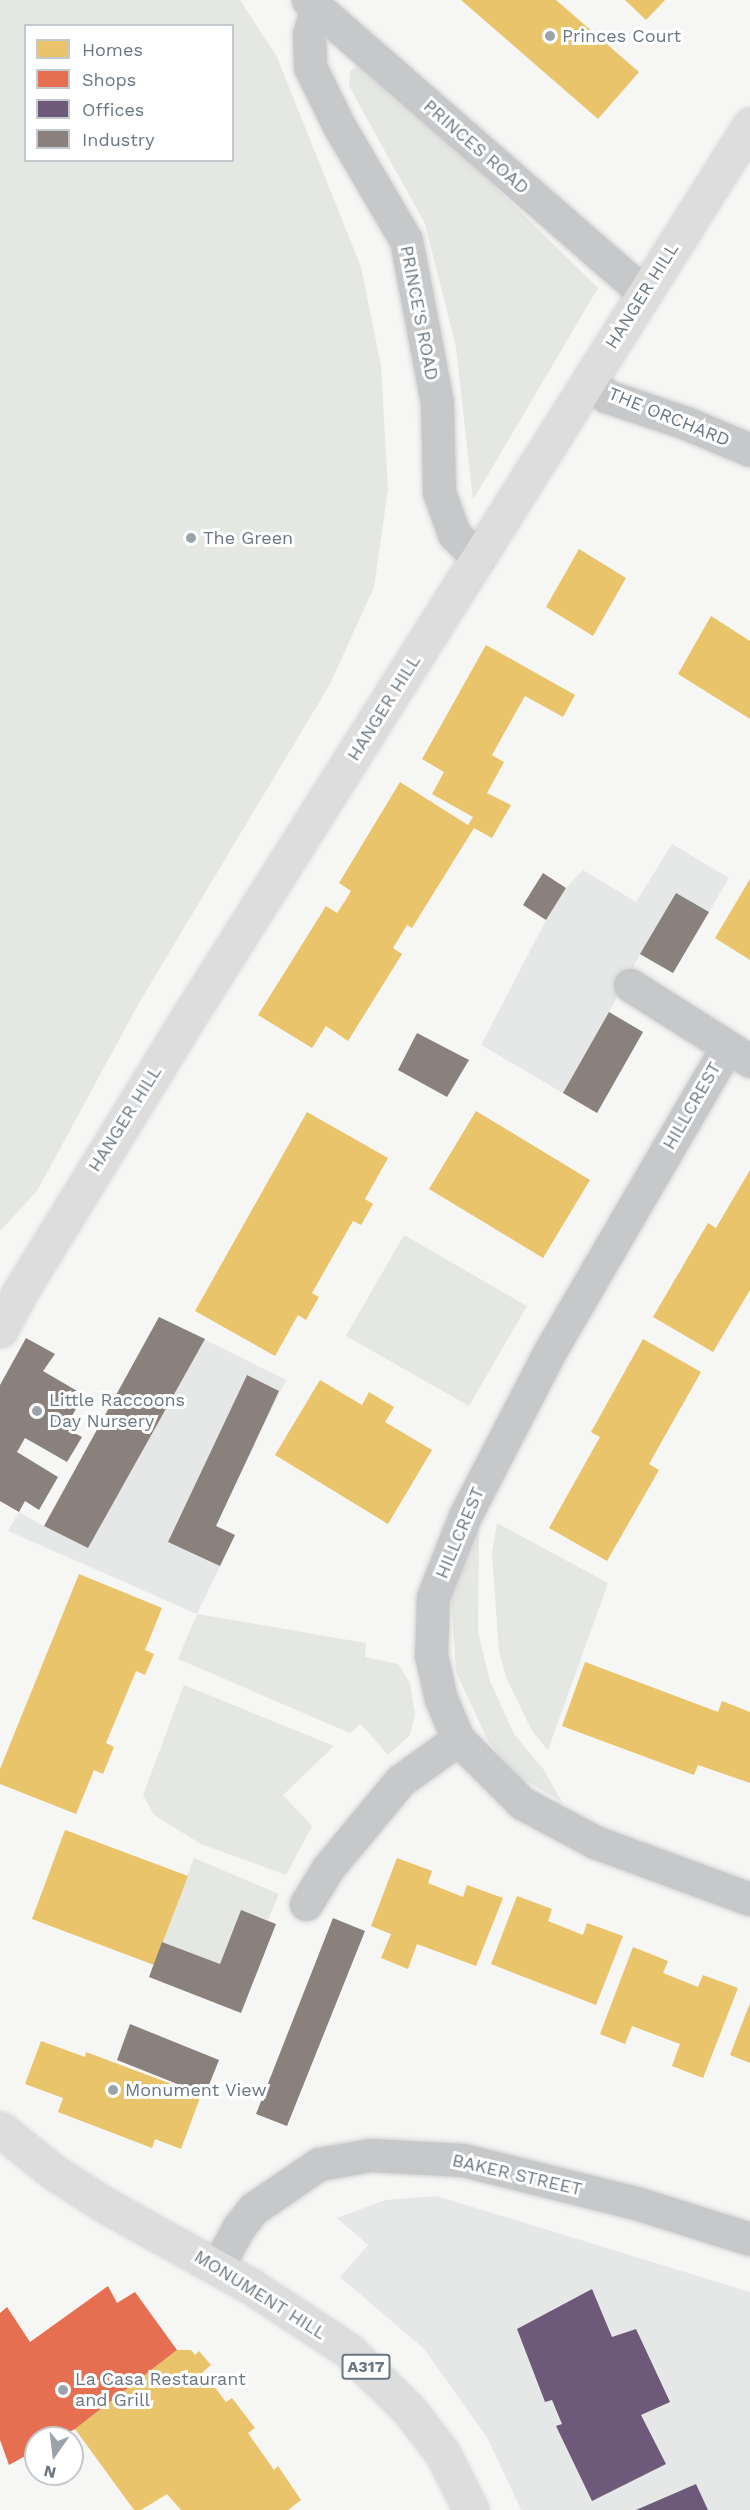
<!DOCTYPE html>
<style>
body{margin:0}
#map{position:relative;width:750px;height:2510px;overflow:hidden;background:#f6f6f5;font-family:"Work Sans",sans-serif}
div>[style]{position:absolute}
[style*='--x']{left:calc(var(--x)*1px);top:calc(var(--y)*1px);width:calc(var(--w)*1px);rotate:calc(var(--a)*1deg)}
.built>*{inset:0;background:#e6e8e8}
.green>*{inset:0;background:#e5e7e3}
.homes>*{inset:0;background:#e9c46a}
.shops>*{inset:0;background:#e76f51}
.offices>*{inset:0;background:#6d597a}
.industry>*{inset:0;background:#8a817c}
.roads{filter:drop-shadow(0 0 2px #d2d3d3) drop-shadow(0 0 2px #d2d3d3)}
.minor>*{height:33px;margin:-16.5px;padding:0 16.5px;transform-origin:16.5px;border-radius:16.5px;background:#c7c8ca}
.secondary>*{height:33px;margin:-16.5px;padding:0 16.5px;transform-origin:16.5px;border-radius:16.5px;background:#ddddde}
.primary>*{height:33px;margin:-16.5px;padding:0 16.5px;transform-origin:16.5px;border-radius:16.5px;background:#ddddde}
.dots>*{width:16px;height:16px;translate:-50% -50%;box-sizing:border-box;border:3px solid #fff;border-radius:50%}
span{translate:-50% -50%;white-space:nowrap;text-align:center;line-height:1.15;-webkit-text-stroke:6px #fff;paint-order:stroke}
.shield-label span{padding:2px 4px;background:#fff;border:2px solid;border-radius:4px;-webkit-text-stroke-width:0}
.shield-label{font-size:16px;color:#6a7782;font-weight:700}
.poi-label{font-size:18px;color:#6a7782}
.left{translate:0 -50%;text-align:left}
.street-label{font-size:18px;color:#6a7782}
.legend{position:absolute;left:24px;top:24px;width:210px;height:138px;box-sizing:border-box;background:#fff;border:2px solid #c3c9cd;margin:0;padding:8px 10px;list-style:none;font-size:18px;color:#6a7782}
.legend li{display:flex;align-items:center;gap:12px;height:30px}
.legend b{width:30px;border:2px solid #c3c9cd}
.north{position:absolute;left:24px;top:2426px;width:60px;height:60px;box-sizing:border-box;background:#fff;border:2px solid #c3c9cd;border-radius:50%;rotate:194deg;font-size:16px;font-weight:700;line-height:24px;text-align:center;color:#6a7782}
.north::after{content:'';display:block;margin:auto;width:21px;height:27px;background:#9ba3aa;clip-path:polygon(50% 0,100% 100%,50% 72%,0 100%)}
</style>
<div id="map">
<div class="built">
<div style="clip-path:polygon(672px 844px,729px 878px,673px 973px,640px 955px,609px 1012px,643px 1032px,597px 1113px,481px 1045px,546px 920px,566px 888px,583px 870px,636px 902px)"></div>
<div style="clip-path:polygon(159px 1317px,286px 1380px,216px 1525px,235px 1535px,197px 1614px,8px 1531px,19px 1512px,44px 1526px)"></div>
<div style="clip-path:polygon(437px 2196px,750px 2292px,750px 2510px,521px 2510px,488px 2439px,424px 2349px,340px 2277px,368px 2245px,337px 2218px,385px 2200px)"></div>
</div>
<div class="green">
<div style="clip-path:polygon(evenodd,0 0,240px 0,277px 57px,361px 267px,381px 366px,388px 489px,374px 587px,330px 684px,139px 1003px,37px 1191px,0 1231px,0 0,26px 26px,232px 26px,232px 160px,26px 160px,26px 26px)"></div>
<div style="clip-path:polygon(360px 64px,374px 68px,598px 288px,473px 500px,456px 347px,425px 224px,349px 86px,350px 71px)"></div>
<div style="clip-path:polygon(404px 1235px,527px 1306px,469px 1406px,346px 1336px)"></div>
<div style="clip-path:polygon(497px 1523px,608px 1583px,548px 1750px,532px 1731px,506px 1677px,499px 1651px,492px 1554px)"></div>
<div style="clip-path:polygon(479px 1524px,478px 1632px,490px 1681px,514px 1734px,544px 1770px,562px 1802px,513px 1773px,487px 1739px,456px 1672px,451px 1594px)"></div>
<div style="clip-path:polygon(197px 1614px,366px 1643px,365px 1657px,398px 1664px,410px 1683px,415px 1715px,410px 1735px,388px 1755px,361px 1724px,350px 1733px,178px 1659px)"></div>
<div style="clip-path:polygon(184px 1685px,334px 1746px,283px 1795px,312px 1826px,286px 1875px,201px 1844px,154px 1815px,143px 1795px)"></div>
<div style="clip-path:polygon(194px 1858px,279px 1894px,268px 1920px,241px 1911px,220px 1964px,162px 1942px)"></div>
</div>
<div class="homes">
<div style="clip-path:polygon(461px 0,556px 0,639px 72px,598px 119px)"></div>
<div style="clip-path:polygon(625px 0,665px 0,646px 20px)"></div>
<div style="clip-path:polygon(579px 549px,626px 578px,593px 636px,546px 607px)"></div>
<div style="clip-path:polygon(711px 616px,750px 641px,750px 719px,678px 674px)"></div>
<div style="clip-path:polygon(486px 645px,575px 695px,563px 717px,525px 696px,492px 755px,504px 762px,487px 793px,511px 805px,492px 838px,474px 828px,412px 928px,407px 925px,393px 948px,402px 954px,348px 1041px,326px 1026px,312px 1048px,258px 1015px,326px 906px,337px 913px,345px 901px,351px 891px,339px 883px,400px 782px,468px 825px,473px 817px,432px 794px,444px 772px,422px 759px)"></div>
<div style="clip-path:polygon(750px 879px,750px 960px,715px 938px)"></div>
<div style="clip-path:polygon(476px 1111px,590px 1180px,543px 1258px,429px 1189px)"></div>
<div style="clip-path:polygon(307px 1112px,388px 1158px,365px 1199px,373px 1204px,361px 1225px,353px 1221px,312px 1293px,319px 1297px,306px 1320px,298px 1315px,275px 1356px,195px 1311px)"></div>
<div style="clip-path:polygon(750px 1170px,750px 1290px,713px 1352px,653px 1317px,708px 1223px,716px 1228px)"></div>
<div style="clip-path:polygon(643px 1339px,701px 1372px,649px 1464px,659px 1470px,607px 1561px,549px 1528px,600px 1437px,591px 1432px)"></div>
<div style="clip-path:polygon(320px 1380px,362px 1405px,369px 1392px,394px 1407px,385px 1422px,432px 1450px,388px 1524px,275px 1455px)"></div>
<div style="clip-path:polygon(79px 1574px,162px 1608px,145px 1650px,154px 1654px,145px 1675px,136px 1671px,106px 1743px,114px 1747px,103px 1774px,94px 1770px,76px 1814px,0 1784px,0 1769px)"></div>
<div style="clip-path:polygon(585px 1662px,718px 1712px,722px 1701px,750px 1712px,750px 1783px,698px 1765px,694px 1775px,562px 1726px)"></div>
<div style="clip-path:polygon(65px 1830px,188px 1876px,154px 1965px,32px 1919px)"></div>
<div style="clip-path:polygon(397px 1858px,432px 1871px,428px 1883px,463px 1897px,467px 1885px,503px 1898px,476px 1966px,417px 1944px,408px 1969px,381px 1958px,391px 1934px,371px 1926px)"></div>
<div style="clip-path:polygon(517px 1896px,552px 1909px,548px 1921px,583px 1935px,587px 1923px,623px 1936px,596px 2005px,491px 1964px)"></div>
<div style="clip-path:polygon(633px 1947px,668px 1961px,663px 1973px,698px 1987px,703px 1975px,738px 1988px,703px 2078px,672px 2066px,680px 2044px,632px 2026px,625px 2044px,600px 2034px)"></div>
<div style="clip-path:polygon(750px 2003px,750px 2063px,730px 2055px)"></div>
<div style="clip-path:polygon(41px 2041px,85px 2057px,86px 2052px,201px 2095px,181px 2149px,155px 2139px,152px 2148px,58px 2112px,63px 2098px,25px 2084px)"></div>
<div style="clip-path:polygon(177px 2350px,191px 2350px,195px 2355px,199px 2351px,211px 2365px,203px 2372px,226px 2402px,232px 2398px,255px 2428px,248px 2433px,274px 2470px,278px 2466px,301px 2500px,288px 2510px,181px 2510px,167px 2494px,141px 2510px,134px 2510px,75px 2429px)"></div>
</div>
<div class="shops">
<div style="clip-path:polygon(108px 2286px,117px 2303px,135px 2292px,177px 2350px,75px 2429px,58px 2438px,36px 2438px,36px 2450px,9px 2465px,0 2440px,0 2313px,7px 2307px,30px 2342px)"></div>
</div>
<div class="offices">
<div style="clip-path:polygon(592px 2289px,612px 2337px,636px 2329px,670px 2402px,641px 2415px,666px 2464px,592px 2501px,556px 2426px,562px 2424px,552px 2400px,545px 2402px,517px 2329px)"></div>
<div style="clip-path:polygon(696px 2484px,708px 2510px,636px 2510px)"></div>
</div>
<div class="industry">
<div style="clip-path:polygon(543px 873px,566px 888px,546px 920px,523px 905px)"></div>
<div style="clip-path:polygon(676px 893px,709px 912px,673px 973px,640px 954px)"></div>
<div style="clip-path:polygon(609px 1012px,643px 1032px,597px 1113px,563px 1093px)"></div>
<div style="clip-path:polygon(417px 1033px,469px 1060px,447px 1097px,398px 1070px)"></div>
<div style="clip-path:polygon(159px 1317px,205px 1339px,88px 1548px,44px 1526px)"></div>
<div style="clip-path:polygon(26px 1338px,55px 1354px,43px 1371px,84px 1395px,65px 1428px,82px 1437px,67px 1462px,25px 1438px,17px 1452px,58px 1477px,39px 1510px,25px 1501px,19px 1512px,0 1501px,0 1385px)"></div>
<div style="clip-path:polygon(247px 1375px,279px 1391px,216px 1526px,235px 1535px,220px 1566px,168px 1542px)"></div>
<div style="clip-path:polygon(241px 1910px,276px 1924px,241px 2013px,149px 1977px,162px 1942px,220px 1964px)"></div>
<div style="clip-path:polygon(333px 1918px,365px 1931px,287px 2126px,256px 2114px)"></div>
<div style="clip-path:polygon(130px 2024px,219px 2060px,205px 2095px,117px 2060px)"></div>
</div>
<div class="roads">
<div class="minor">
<div style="--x:308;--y:0;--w:446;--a:41.1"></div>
<div style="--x:317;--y:8;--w:27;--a:107"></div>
<div style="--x:309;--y:34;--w:33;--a:88"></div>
<div style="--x:310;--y:67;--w:66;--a:63.8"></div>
<div style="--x:339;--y:126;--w:132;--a:59.6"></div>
<div style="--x:406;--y:240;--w:165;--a:79.2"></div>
<div style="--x:437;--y:402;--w:90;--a:88.7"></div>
<div style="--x:439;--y:492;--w:45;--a:70.3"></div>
<div style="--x:454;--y:534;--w:34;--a:45"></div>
<div style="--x:590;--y:380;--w:23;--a:45"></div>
<div style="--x:606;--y:396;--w:84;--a:18.6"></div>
<div style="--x:686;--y:423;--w:69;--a:22.9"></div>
<div style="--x:630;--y:985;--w:142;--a:32.3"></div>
<div style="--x:727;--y:1047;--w:356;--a:120.2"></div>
<div style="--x:548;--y:1355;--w:181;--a:117.3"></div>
<div style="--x:465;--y:1516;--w:87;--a:111.6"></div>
<div style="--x:433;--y:1597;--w:58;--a:92"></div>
<div style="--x:431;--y:1655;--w:45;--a:77.2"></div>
<div style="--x:441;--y:1699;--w:43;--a:67"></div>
<div style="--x:458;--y:1739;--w:91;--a:45"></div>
<div style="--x:522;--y:1803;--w:83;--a:28.1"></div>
<div style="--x:595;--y:1842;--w:165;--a:20.2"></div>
<div style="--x:306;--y:1904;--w:42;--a:-58.6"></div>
<div style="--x:328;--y:1868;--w:113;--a:-50.4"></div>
<div style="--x:400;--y:1781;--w:72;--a:-35.9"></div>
<div style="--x:217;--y:2267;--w:46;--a:-61.2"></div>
<div style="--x:239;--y:2227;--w:23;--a:-52"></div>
<div style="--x:253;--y:2209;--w:80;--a:-34.3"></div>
<div style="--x:319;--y:2164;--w:52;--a:-10"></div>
<div style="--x:370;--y:2155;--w:93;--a:3.1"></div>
<div style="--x:463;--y:2160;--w:178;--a:14"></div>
<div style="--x:636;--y:2203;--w:120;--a:17.5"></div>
</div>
<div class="secondary">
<div style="--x:0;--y:1330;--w:43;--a:-62.2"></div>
<div style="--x:20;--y:1292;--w:331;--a:-58.5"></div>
<div style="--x:193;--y:1010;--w:1046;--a:-57.81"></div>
</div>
<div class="primary">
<div style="--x:0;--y:2129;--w:70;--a:38.7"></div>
<div style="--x:55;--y:2173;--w:59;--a:32.6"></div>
<div style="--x:105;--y:2205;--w:165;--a:29.1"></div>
<div style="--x:249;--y:2285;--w:118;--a:33.3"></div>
<div style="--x:348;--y:2350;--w:87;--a:44.5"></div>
<div style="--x:410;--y:2411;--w:54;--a:52.5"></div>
<div style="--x:443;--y:2454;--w:63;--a:63.4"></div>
</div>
</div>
<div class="dots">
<div style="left:550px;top:36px;background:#9ba3aa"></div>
<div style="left:191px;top:538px;background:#9ba3aa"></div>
<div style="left:37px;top:1411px;background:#9ba3aa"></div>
<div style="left:113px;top:2090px;background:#9ba3aa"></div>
<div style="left:63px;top:2390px;background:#9ba3aa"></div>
</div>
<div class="shield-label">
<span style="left:366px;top:2367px">A317</span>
</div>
<div class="poi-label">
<span class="left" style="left:562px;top:36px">Princes Court</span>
<span class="left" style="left:203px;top:538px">The Green</span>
<span class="left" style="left:49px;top:1411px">Little Raccoons<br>Day Nursery</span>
<span class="left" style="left:125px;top:2090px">Monument View</span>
<span class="left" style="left:75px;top:2390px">La Casa Restaurant<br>and Grill</span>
</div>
<div class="street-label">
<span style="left:476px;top:147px;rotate:41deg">PRINCES ROAD</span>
<span style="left:642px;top:296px;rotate:-58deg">HANGER HILL</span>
<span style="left:419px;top:313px;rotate:79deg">PRINCE'S ROAD</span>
<span style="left:669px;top:417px;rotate:22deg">THE ORCHARD</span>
<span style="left:384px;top:708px;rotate:-58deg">HANGER HILL</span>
<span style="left:692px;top:1106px;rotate:-60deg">HILLCREST</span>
<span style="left:125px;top:1119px;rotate:-58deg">HANGER HILL</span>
<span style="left:460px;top:1533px;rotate:-67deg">HILLCREST</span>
<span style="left:517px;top:2175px;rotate:13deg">BAKER STREET</span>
<span style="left:260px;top:2295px;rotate:32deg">MONUMENT HILL</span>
</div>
<ul class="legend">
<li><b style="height:16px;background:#e9c46a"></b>Homes</li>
<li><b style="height:16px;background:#e76f51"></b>Shops</li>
<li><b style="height:16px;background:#6d597a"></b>Offices</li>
<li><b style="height:16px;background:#8a817c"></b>Industry</li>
</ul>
<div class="north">N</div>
</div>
